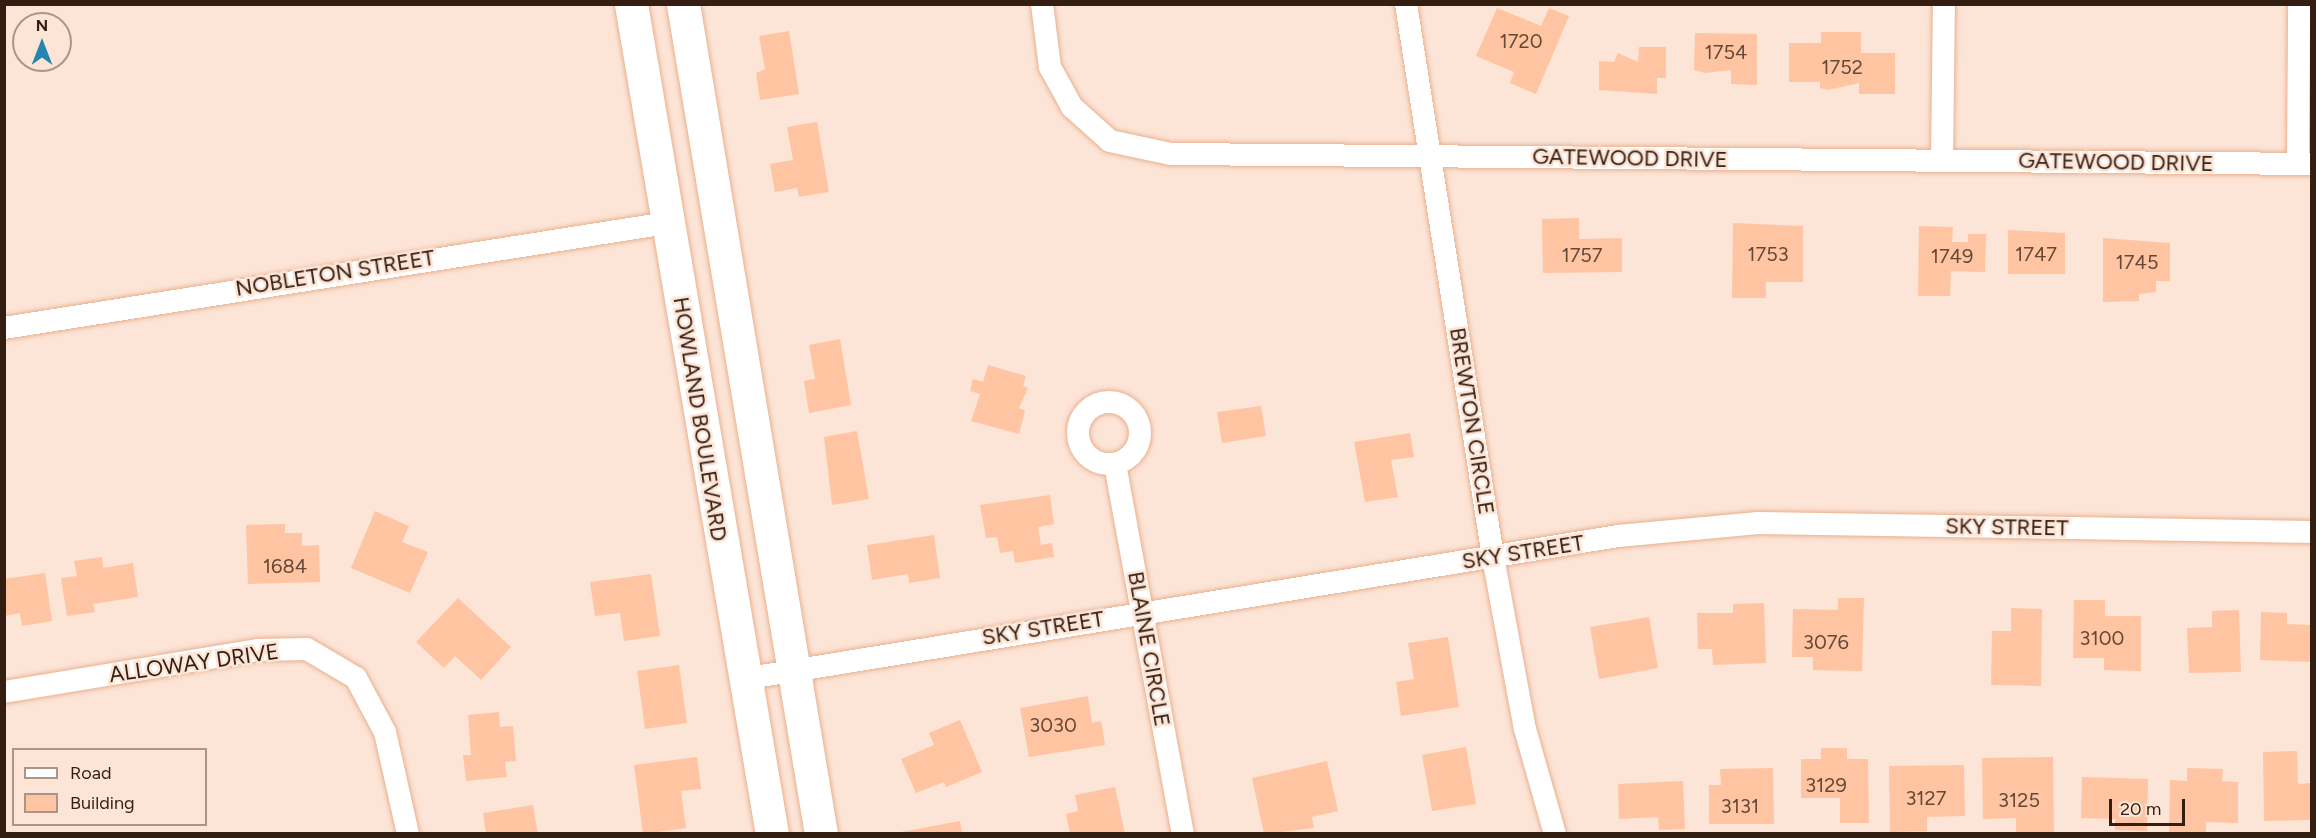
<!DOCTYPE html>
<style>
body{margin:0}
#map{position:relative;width:2316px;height:838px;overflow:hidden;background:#fce4d6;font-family:Figtree,sans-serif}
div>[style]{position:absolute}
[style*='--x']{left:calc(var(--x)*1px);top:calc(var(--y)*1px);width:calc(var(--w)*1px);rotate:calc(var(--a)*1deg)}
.building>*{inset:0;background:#ffc5a3}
.roads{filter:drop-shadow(0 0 2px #e9b18f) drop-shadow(0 0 2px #e9b18f)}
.minor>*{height:22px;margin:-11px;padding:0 11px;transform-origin:11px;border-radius:11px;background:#fff}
.minor>.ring{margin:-11px;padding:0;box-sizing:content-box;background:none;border:22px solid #fff;border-radius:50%}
.primary>*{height:33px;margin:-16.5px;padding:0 16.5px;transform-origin:16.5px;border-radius:16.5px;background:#fff}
span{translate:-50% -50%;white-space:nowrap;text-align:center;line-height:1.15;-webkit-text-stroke:5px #fce4d6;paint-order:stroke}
.number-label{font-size:20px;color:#664836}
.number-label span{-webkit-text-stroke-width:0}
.street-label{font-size:22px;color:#331e11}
.frame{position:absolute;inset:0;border:6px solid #331e11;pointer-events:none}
.legend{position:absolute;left:12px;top:748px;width:195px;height:78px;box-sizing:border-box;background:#fce4d6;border:2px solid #ac9587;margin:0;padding:8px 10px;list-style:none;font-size:18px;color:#331e11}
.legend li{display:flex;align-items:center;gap:12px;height:30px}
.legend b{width:30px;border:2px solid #ac9587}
.north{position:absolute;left:12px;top:12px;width:60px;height:60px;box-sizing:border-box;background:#fce4d6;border:2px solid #ac9587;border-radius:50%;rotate:0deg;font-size:16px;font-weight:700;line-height:24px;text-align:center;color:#331e11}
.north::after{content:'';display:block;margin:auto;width:21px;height:27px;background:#2286b0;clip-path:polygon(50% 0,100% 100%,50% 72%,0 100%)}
.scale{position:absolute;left:2109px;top:799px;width:76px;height:27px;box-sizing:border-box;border:3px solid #331e11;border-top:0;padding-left:8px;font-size:18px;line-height:21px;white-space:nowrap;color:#331e11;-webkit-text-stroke:4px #fce4d6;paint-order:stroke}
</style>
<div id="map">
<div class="building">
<div style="clip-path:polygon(1497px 8px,1541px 26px,1549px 8px,1569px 16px,1536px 94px,1510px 83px,1514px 72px,1476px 56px)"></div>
<div style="clip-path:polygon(789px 31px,799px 94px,760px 100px,756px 73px,765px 69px,759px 36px)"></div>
<div style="clip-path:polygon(1821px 32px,1861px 32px,1861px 53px,1895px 53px,1895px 94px,1859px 94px,1859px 83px,1828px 90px,1820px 88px,1820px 82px,1789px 82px,1789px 43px,1821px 43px)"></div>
<div style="clip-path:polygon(1695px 33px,1757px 34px,1757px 85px,1731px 84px,1731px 70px,1705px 73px,1694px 70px)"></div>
<div style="clip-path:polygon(1639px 47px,1666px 47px,1666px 78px,1657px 78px,1657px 94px,1599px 90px,1599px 61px,1614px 62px,1618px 53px,1638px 62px)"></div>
<div style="clip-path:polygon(817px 122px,829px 192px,799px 197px,797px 188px,775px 192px,770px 164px,793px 160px,787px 127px)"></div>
<div style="clip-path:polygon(1579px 218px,1579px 239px,1622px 238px,1622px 272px,1543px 273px,1542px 219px)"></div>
<div style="clip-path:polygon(1733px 223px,1803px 226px,1803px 282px,1766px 282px,1766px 298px,1732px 298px)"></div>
<div style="clip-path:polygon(1919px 226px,1953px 227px,1952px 242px,1968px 242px,1968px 234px,1986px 234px,1985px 272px,1951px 271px,1950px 296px,1918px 296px)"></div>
<div style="clip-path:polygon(2008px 230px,2065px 233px,2065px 274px,2008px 274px)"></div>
<div style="clip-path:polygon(2103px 238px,2170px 243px,2170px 281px,2156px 281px,2156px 292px,2139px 294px,2139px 301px,2103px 302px)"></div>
<div style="clip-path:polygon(840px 339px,851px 405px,809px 413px,804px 381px,815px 379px,809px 345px)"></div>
<div style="clip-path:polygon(988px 365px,1026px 376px,1023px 386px,1028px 388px,1019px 408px,1025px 410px,1019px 434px,971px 421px,980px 394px,970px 391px,973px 379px,983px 382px)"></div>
<div style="clip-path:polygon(1261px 406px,1266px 436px,1222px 443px,1217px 412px)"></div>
<div style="clip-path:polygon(857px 431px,869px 499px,832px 505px,824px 437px)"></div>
<div style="clip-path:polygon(1410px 433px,1414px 457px,1391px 460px,1398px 497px,1365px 502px,1354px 442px)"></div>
<div style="clip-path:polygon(1050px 495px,1054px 524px,1038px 527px,1041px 545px,1052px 543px,1054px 557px,1015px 563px,1013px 551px,1000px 553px,997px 537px,986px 538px,980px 505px)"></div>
<div style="clip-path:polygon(375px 511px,409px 526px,402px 542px,428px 552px,410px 593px,351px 568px)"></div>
<div style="clip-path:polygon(285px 524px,285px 533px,302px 533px,302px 546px,319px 545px,320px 582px,248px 584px,246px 525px)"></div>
<div style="clip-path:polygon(934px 535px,940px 578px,909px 583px,908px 574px,872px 580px,867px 545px)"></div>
<div style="clip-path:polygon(102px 557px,103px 568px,133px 563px,138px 597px,93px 604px,95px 612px,67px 616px,61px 578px,77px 576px,74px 561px)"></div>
<div style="clip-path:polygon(45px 573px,52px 621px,22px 626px,20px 613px,4px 616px,4px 579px)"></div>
<div style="clip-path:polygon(651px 574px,660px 636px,624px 641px,620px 613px,595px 616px,590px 582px)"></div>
<div style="clip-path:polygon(458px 598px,511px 647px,481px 680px,455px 656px,444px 668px,416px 642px)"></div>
<div style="clip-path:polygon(1838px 598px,1864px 598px,1862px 671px,1813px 670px,1813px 657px,1792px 657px,1793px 609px,1838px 610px)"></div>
<div style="clip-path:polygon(2074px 600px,2105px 600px,2105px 616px,2141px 616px,2141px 671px,2104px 670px,2104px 658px,2073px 658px)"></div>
<div style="clip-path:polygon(1764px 603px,1766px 663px,1713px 665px,1712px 649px,1698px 649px,1697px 613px,1733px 613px,1733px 604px)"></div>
<div style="clip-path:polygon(2011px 608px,2042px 609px,2041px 686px,1991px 685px,1992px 631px,2011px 631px)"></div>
<div style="clip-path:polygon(2239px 610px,2241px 672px,2189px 673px,2187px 628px,2212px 627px,2212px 611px)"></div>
<div style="clip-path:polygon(2261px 612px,2287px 613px,2287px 624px,2312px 625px,2312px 662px,2260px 660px)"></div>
<div style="clip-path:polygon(1649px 617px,1658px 668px,1599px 679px,1590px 627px)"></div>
<div style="clip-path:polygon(1448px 637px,1459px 707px,1401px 716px,1396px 682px,1414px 679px,1408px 643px)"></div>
<div style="clip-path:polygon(679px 665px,687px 723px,645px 729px,637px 671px)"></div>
<div style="clip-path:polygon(1088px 696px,1092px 723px,1101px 721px,1105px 745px,1029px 757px,1020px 708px)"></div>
<div style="clip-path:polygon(499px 712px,500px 727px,513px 726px,516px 761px,505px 762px,507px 777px,466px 781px,463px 755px,471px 755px,468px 715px)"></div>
<div style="clip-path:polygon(960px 720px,982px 772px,946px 787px,944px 782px,916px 793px,901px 759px,934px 745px,929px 733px)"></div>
<div style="clip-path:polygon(1466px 747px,1476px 804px,1432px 811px,1422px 755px)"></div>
<div style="clip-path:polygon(1821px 748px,1847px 748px,1847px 759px,1868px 759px,1869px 823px,1840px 823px,1840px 798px,1801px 798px,1801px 759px,1821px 759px)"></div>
<div style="clip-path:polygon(2297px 751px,2298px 784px,2312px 783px,2312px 820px,2264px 821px,2263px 752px)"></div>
<div style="clip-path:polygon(697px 757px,701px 789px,681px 791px,686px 828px,643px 834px,634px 765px)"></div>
<div style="clip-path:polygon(2053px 757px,2054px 832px,2016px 833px,2016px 818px,1983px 819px,1982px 758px)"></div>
<div style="clip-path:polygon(1327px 761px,1338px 811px,1312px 817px,1314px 828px,1264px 834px,1252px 778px)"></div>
<div style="clip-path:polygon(1964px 765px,1965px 816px,1927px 817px,1927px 831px,1890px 832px,1889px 766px)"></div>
<div style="clip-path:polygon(1773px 768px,1774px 824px,1709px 824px,1709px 785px,1721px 785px,1720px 769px)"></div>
<div style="clip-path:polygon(2187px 768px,2223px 769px,2222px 781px,2238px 782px,2238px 823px,2206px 822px,2206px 832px,2169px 832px,2170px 780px,2187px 781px)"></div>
<div style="clip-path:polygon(2082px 777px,2148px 779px,2147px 831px,2115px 830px,2115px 819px,2081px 818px)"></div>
<div style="clip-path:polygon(1683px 781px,1685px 829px,1659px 830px,1658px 817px,1619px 819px,1618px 784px)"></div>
<div style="clip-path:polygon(1115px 787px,1125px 834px,1070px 834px,1066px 814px,1078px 811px,1075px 795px)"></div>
<div style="clip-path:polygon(533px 805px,538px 834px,486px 834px,483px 813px)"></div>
<div style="clip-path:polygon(960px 821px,962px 834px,901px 834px,901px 832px)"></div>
</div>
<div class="roads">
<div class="minor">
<div style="--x:1042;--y:4;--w:64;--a:82.8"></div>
<div style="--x:1050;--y:67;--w:46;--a:61.2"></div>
<div style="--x:1072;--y:107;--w:51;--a:41.8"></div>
<div style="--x:1110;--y:141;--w:62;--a:12"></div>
<div style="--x:1171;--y:154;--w:1141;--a:0.5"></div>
<div style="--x:1406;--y:4;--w:560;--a:81.06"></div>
<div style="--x:1493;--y:557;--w:175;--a:79.5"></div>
<div style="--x:1525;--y:729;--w:109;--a:74.1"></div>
<div style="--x:1942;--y:161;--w:157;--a:-89.3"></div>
<div style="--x:2298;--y:164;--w:160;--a:-89.6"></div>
<div style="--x:4;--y:328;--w:671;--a:-9"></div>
<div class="ring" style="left:1078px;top:402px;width:40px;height:40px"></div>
<div style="--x:1115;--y:464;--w:376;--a:79.6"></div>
<div style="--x:743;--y:679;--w:887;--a:-9.28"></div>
<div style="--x:1618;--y:536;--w:141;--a:-5.3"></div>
<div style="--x:1758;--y:523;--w:554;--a:0.93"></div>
<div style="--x:4;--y:692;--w:258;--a:-9.4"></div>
<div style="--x:259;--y:650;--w:48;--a:-1.2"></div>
<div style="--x:307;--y:649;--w:57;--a:30.6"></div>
<div style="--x:356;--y:678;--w:61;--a:61.8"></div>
<div style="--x:385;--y:732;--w:105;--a:77.3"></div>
</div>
<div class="primary">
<div style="--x:631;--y:4;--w:842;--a:80.36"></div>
<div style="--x:683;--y:4;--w:841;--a:80.56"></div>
</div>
</div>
<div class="number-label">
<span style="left:1521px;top:41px">1720</span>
<span style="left:1726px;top:52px">1754</span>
<span style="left:1842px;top:67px">1752</span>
<span style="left:1768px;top:254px">1753</span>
<span style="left:2036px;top:254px">1747</span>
<span style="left:1582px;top:255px">1757</span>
<span style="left:1952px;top:256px">1749</span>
<span style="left:2137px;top:262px">1745</span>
<span style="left:285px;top:566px">1684</span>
<span style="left:2102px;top:638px">3100</span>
<span style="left:1826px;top:642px">3076</span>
<span style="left:1053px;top:725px">3030</span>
<span style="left:1826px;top:785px">3129</span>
<span style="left:1926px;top:798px">3127</span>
<span style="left:2019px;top:800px">3125</span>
<span style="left:1740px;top:806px">3131</span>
</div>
<div class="street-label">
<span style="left:1630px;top:158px;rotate:1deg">GATEWOOD DRIVE</span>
<span style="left:2116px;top:162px;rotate:1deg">GATEWOOD DRIVE</span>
<span style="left:335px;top:273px;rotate:-9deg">NOBLETON STREET</span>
<span style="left:700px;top:419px;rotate:81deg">HOWLAND BOULEVARD</span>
<span style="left:1472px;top:421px;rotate:81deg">BREWTON CIRCLE</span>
<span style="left:2007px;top:527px;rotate:1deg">SKY STREET</span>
<span style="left:1523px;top:552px;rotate:-9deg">SKY STREET</span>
<span style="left:1043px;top:628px;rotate:-9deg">SKY STREET</span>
<span style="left:1149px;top:649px;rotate:80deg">BLAINE CIRCLE</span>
<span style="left:194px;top:663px;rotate:-8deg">ALLOWAY DRIVE</span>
</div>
<div class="frame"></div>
<ul class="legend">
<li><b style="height:8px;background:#fff"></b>Road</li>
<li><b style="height:16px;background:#ffc5a3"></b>Building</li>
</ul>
<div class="north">N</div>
<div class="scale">20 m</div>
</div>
